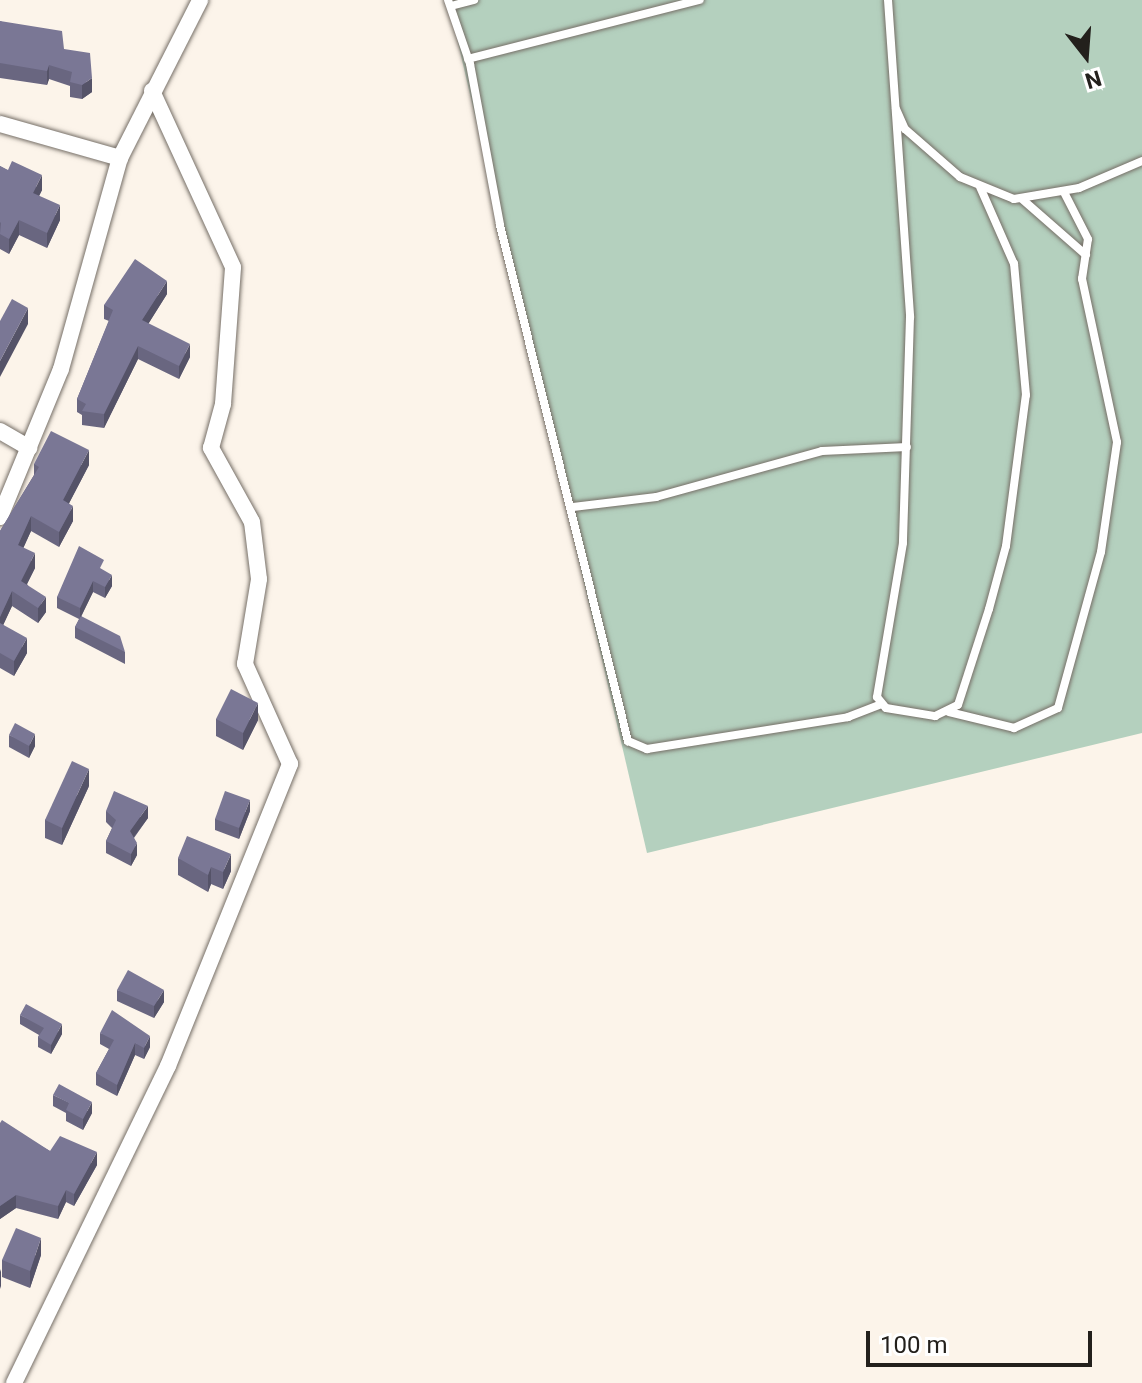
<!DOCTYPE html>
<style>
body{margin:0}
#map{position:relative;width:1142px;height:1383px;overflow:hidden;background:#fcf4ea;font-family:Roboto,sans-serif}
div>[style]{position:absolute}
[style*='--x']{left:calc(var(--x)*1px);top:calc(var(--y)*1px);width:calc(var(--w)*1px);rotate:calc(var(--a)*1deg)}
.green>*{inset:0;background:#b4d0be}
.roads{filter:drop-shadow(0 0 2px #766f67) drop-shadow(0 0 2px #766f67)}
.lane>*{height:8px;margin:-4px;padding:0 4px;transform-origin:4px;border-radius:4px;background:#fff}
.street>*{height:16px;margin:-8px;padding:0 8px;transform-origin:8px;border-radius:8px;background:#fff}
.wall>*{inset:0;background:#696680}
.shaded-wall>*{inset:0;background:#555368}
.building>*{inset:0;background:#7a7795}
span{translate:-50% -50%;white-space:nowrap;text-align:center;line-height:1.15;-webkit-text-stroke:6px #fff;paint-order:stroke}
.north{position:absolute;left:1046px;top:16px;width:80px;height:80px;-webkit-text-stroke:6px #fff;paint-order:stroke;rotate:163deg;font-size:22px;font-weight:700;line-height:32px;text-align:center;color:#23201c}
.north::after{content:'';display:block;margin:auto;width:28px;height:36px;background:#23201c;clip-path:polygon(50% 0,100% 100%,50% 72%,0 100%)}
.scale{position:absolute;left:866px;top:1331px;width:226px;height:36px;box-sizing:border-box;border:4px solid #23201c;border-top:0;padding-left:10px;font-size:24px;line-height:28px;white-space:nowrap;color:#23201c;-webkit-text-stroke:6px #fff;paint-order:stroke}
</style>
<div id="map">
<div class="green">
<div style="clip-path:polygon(448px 0,1142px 0,1142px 733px,647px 853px)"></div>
</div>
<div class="roads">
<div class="lane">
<div style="--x:448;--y:0;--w:68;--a:71"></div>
<div style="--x:470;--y:64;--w:164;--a:79.4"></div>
<div style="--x:500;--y:225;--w:532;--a:76.07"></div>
<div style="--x:628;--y:741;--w:21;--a:23"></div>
<div style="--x:647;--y:749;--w:204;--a:-9"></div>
<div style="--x:848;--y:717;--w:36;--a:-21"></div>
<div style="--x:888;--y:0;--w:318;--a:86"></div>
<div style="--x:910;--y:317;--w:226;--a:91.8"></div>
<div style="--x:903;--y:543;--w:156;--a:99.6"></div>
<div style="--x:877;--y:697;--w:14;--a:51"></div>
<div style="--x:886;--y:708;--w:50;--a:9.3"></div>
<div style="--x:935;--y:716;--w:25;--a:-26"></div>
<div style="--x:958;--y:705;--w:101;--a:-72.1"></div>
<div style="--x:989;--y:609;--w:65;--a:-74.9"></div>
<div style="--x:1006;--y:546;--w:152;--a:-82.5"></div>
<div style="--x:1026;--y:395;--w:132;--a:-95.2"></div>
<div style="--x:1014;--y:264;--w:84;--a:-113.8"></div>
<div style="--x:451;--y:6;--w:24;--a:-15"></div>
<div style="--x:468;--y:59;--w:239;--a:-14.3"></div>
<div style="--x:896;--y:109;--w:22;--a:66"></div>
<div style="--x:905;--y:129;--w:73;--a:41.1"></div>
<div style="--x:960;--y:177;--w:58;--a:22.2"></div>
<div style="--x:1014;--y:199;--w:66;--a:-9.6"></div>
<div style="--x:1079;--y:188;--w:69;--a:-23.2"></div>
<div style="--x:1022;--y:199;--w:85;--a:41.2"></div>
<div style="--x:573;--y:507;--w:84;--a:-6.9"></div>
<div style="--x:656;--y:497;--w:172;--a:-15.5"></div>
<div style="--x:822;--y:451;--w:85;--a:-2.7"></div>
<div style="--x:949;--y:712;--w:67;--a:13.8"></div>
<div style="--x:1014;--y:728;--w:48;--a:-24.4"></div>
<div style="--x:1058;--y:708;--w:162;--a:-74.6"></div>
<div style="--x:1101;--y:552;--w:111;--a:-81.7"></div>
<div style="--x:1117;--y:442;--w:167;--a:-102.1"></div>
<div style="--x:1082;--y:279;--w:40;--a:-81.5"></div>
<div style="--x:1088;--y:239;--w:53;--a:-117.1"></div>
</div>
<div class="street">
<div style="--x:0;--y:124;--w:125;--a:15.8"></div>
<div style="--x:0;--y:431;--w:34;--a:30"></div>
<div style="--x:0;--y:517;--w:160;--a:-67.6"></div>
<div style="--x:61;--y:369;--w:219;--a:-74.4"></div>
<div style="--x:120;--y:158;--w:177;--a:-63.1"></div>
<div style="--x:14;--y:1383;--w:352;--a:-64.1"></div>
<div style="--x:168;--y:1066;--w:326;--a:-68"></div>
<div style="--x:290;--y:764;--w:110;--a:-114.2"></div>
<div style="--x:245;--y:664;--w:86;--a:-80.6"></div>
<div style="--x:259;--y:579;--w:57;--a:-97"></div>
<div style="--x:252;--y:522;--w:85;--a:-119"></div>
<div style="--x:211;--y:448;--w:46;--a:-74.7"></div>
<div style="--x:223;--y:404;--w:137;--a:-85.8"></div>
<div style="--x:233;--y:267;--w:194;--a:-114.7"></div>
</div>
</div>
<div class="wall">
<div style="clip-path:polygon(0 21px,64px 49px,92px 92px,82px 99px,70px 97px,70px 86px,49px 79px,47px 85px,0 78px)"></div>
<div style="clip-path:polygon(0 166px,42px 190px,39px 196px,60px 220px,47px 248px,19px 235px,9px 254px,0 249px)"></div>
<div style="clip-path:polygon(167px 294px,148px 324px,190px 357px,179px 379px,138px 359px,104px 428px,82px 425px,82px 415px,77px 412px,77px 399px,109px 321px,104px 319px,104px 305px)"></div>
<div style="clip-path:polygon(34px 464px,89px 465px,69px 503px,73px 521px,59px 547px,31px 531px,23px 548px,35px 568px,27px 584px,46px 612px,38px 623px,12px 606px,3px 625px,27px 653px,14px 676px,0 668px,0 531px,34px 475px)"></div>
<div style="clip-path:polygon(104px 571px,112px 586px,105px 598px,93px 592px,81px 616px,125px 652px,125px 664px,75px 638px,75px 627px,79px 619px,57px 608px,57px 597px)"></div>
<div style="clip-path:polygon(216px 719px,258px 720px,243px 750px,216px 736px)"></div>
<div style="clip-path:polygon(9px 735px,35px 746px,29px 758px,9px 747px)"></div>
<div style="clip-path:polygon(89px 786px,62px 845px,45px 838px,45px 820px)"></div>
<div style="clip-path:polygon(106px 811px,148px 818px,134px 838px,137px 855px,131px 866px,106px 853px,106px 841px,112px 828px,106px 822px)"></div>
<div style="clip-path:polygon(250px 811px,239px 839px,215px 830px,215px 819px)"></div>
<div style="clip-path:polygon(178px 858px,231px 871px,223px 889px,211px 884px,208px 892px,178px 875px)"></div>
<div style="clip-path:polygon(117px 990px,164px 1002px,154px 1018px,117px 1001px)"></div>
<div style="clip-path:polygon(20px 1015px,62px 1034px,51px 1054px,38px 1047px,38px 1037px,39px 1035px,20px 1024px)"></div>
<div style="clip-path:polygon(100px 1033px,150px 1047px,144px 1059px,135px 1055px,117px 1096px,96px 1085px,96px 1073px,109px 1049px,100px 1044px)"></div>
<div style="clip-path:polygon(53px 1095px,92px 1113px,83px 1130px,66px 1121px,66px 1113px,53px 1106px)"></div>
<div style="clip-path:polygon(0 1123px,50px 1151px,97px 1165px,74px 1206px,66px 1202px,58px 1219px,16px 1208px,0 1219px)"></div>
<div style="clip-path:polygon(41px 1255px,30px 1288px,2px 1277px,2px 1260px)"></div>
</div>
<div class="shaded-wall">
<div style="clip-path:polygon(49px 65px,49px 79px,47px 85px,47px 71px)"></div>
<div style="clip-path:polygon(92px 78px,92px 92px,82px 99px,82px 85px)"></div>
<div style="clip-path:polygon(42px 175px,42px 190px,33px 208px,33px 193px)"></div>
<div style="clip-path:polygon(60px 205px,60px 220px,47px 248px,47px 233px)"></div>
<div style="clip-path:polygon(19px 220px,19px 235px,9px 254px,9px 239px)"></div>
<div style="clip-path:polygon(167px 281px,167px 294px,142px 334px,142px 320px)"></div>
<div style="clip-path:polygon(28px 308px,28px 324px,0 377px,0 361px)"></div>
<div style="clip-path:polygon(190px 344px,190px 357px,179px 379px,179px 366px)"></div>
<div style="clip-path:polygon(138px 346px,138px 359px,104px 428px,104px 414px)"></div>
<div style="clip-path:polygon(89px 450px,89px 465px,63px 515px,63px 500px)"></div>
<div style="clip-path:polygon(73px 506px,73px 521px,59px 547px,59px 532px)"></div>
<div style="clip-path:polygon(31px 516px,31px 531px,18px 560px,18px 545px)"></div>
<div style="clip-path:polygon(35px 553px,35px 568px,21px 596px,21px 581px)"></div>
<div style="clip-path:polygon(112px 575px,112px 586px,105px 598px,105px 587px)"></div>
<div style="clip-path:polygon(93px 581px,93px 592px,80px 619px,80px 608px)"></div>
<div style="clip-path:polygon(12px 591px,12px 606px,0 632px,0 617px)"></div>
<div style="clip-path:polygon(46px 597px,46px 612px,38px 623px,38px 608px)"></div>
<div style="clip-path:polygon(27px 638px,27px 653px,14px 676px,14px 661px)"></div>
<div style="clip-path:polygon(258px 703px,258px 720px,243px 750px,243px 733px)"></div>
<div style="clip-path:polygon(35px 734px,35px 746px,29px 758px,29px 746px)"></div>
<div style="clip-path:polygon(89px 769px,89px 786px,62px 845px,62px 828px)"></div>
<div style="clip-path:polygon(250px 800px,250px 811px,239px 839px,239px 828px)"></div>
<div style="clip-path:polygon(148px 806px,148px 818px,130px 842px,130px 831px)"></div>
<div style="clip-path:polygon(137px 843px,137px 855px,131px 866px,131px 854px)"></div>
<div style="clip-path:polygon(231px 854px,231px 871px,223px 889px,223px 872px)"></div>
<div style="clip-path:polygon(211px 867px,211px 884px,208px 892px,208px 875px)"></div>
<div style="clip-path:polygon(164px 990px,164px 1002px,154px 1018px,154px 1006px)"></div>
<div style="clip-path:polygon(62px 1024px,62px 1034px,51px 1054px,51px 1045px)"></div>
<div style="clip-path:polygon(150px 1036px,150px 1047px,144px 1059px,144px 1048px)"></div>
<div style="clip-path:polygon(135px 1043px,135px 1055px,117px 1096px,117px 1085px)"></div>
<div style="clip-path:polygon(92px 1102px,92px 1113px,83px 1130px,83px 1119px)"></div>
<div style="clip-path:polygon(97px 1152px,97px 1165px,74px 1206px,74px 1194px)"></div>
<div style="clip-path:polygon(66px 1190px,66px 1202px,58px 1219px,58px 1206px)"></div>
<div style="clip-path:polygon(16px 1195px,16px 1208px,0 1219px,0 1206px)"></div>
<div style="clip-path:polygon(41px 1238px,41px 1255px,30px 1288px,30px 1271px)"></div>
<div style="clip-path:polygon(1px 1269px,1px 1286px,0 1289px,0 1272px)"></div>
</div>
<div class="building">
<div style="clip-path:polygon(0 21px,62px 31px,64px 49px,90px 53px,92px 78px,82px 85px,70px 82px,72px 72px,49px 65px,47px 71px,0 63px)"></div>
<div style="clip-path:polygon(12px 161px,42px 175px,33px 193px,60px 205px,47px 233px,19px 220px,9px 239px,0 234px,1px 223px,0 222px,0 166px,8px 170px)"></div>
<div style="clip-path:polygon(135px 259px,167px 281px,142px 320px,190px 344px,179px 366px,138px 346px,104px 414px,82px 411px,86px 404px,77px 399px,113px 310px,104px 305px)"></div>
<div style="clip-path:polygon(12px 299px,28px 308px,0 361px,0 321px)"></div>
<div style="clip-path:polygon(51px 431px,89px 450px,63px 500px,73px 506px,59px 532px,31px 516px,18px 545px,35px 553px,21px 581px,46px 597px,38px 608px,12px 591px,0 617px,0 531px,39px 467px,34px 464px)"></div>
<div style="clip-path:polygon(79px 546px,104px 560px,100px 568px,112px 575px,105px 587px,93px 581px,80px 608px,57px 597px)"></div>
<div style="clip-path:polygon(81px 616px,120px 636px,125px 652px,75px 627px)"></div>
<div style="clip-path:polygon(0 623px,27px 638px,14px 661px,0 653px)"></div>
<div style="clip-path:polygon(231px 689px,258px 703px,243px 733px,216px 719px)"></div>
<div style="clip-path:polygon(15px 723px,35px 734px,29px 746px,9px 735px)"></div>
<div style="clip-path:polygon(72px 761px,89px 769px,62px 828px,45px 820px)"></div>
<div style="clip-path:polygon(114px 791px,148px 806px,130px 831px,137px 843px,131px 854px,106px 841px,116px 820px,106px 811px)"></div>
<div style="clip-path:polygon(225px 791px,250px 800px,239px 828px,215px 819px)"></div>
<div style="clip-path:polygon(187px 836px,231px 854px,223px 872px,211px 867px,208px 875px,178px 858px)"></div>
<div style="clip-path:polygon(128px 970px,164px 990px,154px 1006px,117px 990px)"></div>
<div style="clip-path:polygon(26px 1004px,62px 1024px,51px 1045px,38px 1037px,44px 1028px,20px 1015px)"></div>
<div style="clip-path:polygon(112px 1010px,150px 1036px,144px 1048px,135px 1043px,117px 1085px,96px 1073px,114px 1040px,100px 1033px)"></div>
<div style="clip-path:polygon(59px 1084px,92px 1102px,83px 1119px,66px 1110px,69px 1103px,53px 1095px)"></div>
<div style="clip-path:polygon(2px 1120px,50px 1151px,60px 1136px,97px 1152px,74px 1194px,66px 1190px,58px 1206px,16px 1195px,0 1206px,0 1123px)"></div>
<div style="clip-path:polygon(16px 1228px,41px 1238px,30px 1271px,2px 1260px)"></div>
</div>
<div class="north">N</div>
<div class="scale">100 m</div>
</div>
